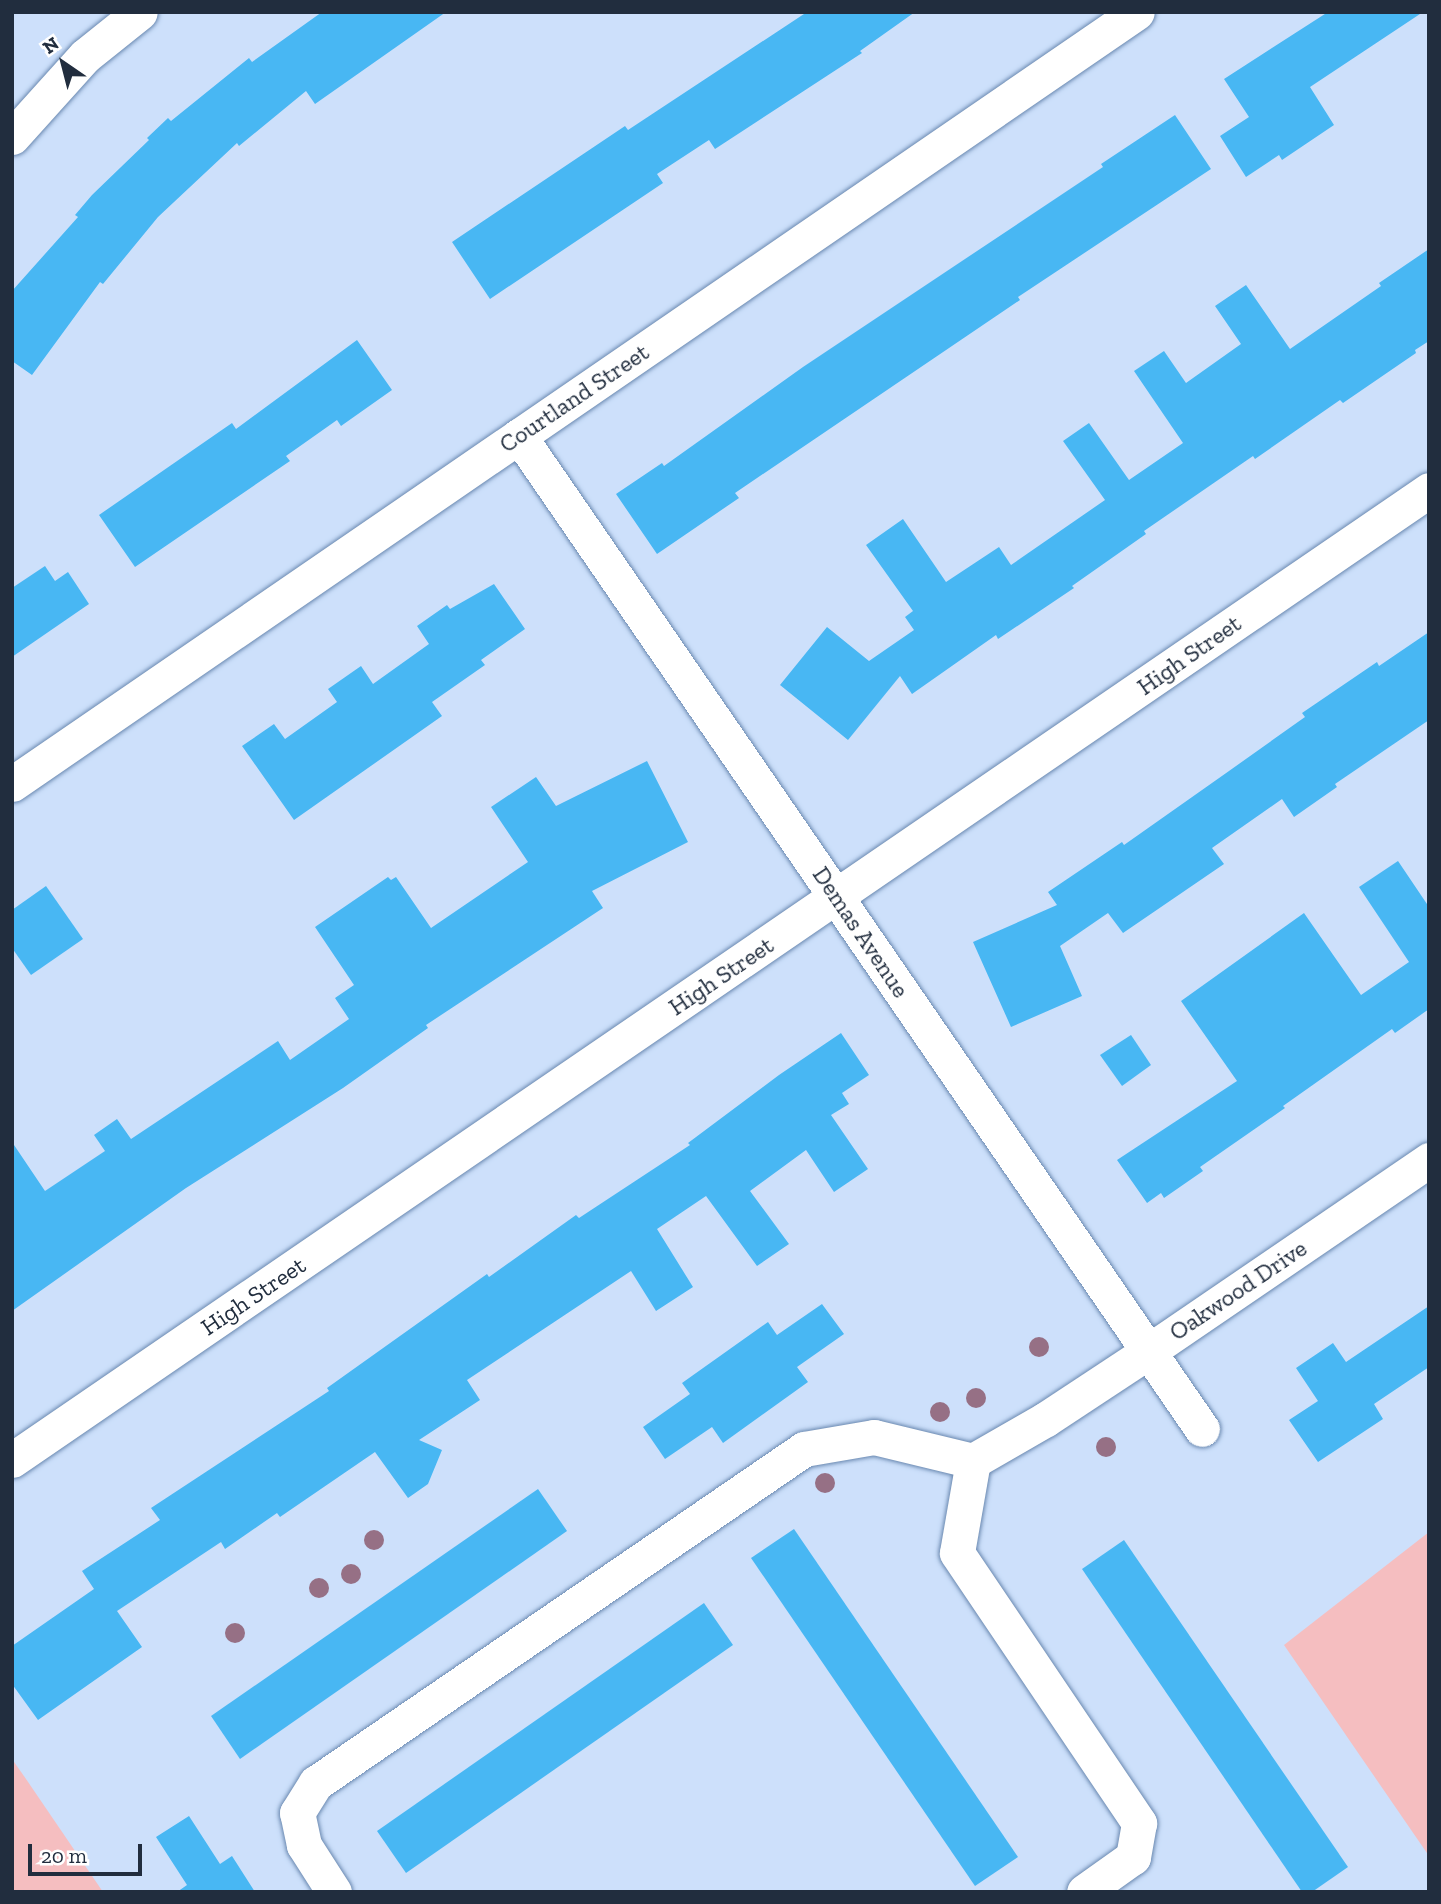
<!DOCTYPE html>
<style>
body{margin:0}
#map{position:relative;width:1441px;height:1904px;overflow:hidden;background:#cde0fb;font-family:"Zilla Slab",serif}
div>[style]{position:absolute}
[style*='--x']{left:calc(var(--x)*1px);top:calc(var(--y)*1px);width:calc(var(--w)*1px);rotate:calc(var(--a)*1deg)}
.green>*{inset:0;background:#f5bec0}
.building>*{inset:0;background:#48b7f3}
.roads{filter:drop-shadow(0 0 2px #6988b0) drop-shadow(0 0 2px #6988b0)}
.minor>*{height:35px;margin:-17.5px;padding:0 17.5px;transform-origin:17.5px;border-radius:17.5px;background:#fff}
.trees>*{width:20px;height:20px;margin:-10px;border-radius:50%;background:#967085}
span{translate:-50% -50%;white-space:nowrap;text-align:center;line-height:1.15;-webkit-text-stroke:5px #fff;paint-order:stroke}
.street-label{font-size:24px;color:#212d3e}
.frame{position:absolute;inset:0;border:14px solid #212d3e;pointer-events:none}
.north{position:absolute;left:28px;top:28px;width:70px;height:70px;-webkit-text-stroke:5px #fff;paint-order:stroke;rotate:325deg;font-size:19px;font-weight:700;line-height:28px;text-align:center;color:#212d3e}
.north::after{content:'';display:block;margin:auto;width:24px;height:32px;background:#212d3e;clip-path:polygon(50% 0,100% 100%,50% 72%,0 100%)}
.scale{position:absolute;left:28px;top:1844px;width:114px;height:32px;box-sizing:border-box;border:4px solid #212d3e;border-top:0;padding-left:9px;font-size:21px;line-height:24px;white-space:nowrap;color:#212d3e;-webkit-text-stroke:5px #fff;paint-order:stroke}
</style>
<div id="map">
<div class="green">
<div style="clip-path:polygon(1429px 1532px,1429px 1856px,1284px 1645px)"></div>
<div style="clip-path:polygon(12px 1759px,26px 1779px,103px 1892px,12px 1892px)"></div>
</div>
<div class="building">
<div style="clip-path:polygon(322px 12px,446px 12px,315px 104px,306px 91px,239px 146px,237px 143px,158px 217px,103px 284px,100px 282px,32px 375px,12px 361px,12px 291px,78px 217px,75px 215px,92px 195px,149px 140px,147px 138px,168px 118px,171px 121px,249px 58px,252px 62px)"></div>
<div style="clip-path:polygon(807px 12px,915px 12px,860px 51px,862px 53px,715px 149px,709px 140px,657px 174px,663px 183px,490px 299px,452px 242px,625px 126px,628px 130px)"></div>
<div style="clip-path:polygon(1328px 12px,1423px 12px,1310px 87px,1334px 125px,1282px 160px,1279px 155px,1246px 177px,1220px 136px,1249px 117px,1224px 79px)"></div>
<div style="clip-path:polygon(1175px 115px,1211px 169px,1018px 297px,1020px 300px,735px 493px,739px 498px,657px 554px,616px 494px,662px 463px,664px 466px,803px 367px,1103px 167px,1101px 164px)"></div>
<div style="clip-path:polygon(1429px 249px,1429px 341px,1415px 350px,1416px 353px,1343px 403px,1340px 400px,1255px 459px,1253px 456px,1144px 531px,1146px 534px,1072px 586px,1074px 588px,998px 639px,996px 635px,912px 694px,900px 676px,848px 740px,780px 685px,827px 627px,869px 661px,914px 630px,905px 617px,913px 611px,866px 545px,903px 519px,946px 582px,999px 547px,1011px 565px,1105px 500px,1063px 441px,1089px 423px,1129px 480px,1183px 443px,1134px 371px,1164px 351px,1186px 383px,1241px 344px,1215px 306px,1246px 285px,1290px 349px,1381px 286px,1379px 283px)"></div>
<div style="clip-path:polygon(357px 340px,392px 390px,341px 426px,337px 420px,286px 456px,290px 461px,135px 567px,99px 515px,232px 423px,236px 429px)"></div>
<div style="clip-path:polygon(45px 566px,55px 581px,68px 572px,89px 604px,12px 657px,12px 588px)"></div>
<div style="clip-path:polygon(494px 584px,525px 629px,481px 660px,485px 665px,432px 702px,442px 716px,294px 820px,242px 746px,274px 724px,285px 739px,337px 702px,328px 689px,361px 666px,373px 684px,429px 644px,417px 626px,447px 605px,450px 609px)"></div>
<div style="clip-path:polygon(1429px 632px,1429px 720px,1335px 784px,1337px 787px,1294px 817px,1282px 799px,1212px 848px,1224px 864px,1123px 933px,1108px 913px,1060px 946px,1082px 996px,1011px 1027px,973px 942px,1057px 905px,1048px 892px,1122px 842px,1124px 845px,1229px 771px,1305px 717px,1302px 713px,1377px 662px,1379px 666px)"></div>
<div style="clip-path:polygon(647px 761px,688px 842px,592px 891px,603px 908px,426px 1025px,428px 1028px,343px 1088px,186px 1188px,12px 1311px,12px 1142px,45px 1191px,105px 1151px,94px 1135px,117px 1119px,131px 1139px,278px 1041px,290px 1060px,349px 1019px,335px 998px,354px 985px,315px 927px,388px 877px,391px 880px,396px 877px,431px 928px,528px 862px,491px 807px,536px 777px,556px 806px)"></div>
<div style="clip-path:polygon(1398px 861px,1429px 907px,1429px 1009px,1395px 1033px,1392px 1029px,1283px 1106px,1285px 1108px,1200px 1167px,1203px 1171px,1164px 1198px,1161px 1193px,1147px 1203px,1117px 1160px,1237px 1081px,1181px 1001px,1304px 913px,1361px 995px,1409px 962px,1359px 887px)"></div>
<div style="clip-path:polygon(46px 886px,83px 939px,31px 975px,12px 948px,12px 910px)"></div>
<div style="clip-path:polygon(841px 1033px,869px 1075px,842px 1093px,849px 1104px,831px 1115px,868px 1169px,834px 1192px,806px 1150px,750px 1191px,789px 1244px,757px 1266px,706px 1196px,657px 1229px,693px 1287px,656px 1311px,631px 1271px,467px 1380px,480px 1400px,419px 1440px,442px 1450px,428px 1484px,408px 1498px,375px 1452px,280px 1517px,277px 1513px,225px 1549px,221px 1542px,117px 1611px,142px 1647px,38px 1720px,12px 1684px,12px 1646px,94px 1589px,82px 1571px,160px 1520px,151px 1508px,329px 1391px,327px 1388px,487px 1274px,489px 1277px,576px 1215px,579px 1218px,690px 1145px,688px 1143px,779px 1075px)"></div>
<div style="clip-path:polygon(1131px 1035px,1151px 1065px,1122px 1086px,1100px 1055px)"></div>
<div style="clip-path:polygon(822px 1304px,844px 1334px,797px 1367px,808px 1382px,723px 1443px,712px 1427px,665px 1459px,643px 1427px,690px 1394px,682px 1383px,768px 1322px,777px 1335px)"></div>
<div style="clip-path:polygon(1429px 1306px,1429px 1367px,1374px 1404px,1383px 1419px,1318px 1462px,1289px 1420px,1318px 1401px,1296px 1368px,1333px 1343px,1346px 1362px)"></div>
<div style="clip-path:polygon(538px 1489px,567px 1531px,240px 1759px,211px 1716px)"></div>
<div style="clip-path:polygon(794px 1529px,1018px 1857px,975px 1886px,751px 1558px)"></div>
<div style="clip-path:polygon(1124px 1540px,1348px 1867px,1312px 1892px,1302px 1892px,1082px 1569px)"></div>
<div style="clip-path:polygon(704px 1603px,733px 1645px,406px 1873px,377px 1831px)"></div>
<div style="clip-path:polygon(189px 1816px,220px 1864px,232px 1856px,255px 1892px,177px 1892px,187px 1885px,156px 1837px)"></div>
</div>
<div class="roads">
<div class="minor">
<div style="--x:12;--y:137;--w:109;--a:-48"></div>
<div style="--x:85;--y:56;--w:70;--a:-38.7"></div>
<div style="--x:519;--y:436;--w:1205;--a:55.48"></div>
<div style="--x:12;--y:784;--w:1364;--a:-34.46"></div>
<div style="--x:12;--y:1460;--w:1717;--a:-34.39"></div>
<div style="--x:973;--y:1461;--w:93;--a:99.9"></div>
<div style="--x:957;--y:1553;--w:326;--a:56"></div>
<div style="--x:1139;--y:1823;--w:35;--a:100"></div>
<div style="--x:1133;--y:1857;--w:60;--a:144.5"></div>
<div style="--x:334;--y:1892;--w:56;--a:-122.6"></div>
<div style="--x:304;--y:1845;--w:33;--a:-102"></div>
<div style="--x:297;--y:1813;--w:36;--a:-58"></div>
<div style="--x:316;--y:1783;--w:591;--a:-34.39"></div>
<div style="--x:804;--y:1449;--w:71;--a:-9.7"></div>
<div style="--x:874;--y:1437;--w:102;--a:13.6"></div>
<div style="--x:973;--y:1461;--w:84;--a:-29.9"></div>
<div style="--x:1046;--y:1419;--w:123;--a:-33.4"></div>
<div style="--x:1149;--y:1351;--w:339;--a:-34.3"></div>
</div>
</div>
<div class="trees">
<div style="left:1039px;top:1347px"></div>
<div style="left:976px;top:1398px"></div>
<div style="left:940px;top:1412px"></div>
<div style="left:1106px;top:1447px"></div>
<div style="left:825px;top:1483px"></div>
<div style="left:374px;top:1540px"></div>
<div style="left:351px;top:1574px"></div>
<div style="left:319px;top:1588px"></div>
<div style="left:235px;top:1633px"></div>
</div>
<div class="street-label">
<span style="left:574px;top:398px;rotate:-34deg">Courtland Street</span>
<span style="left:1189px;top:655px;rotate:-35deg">High Street</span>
<span style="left:861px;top:932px;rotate:56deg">Demas Avenue</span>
<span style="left:721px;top:976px;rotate:-34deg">High Street</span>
<span style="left:1238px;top:1290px;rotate:-34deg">Oakwood Drive</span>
<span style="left:253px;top:1296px;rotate:-34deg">High Street</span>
</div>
<div class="frame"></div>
<div class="north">N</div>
<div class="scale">20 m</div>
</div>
